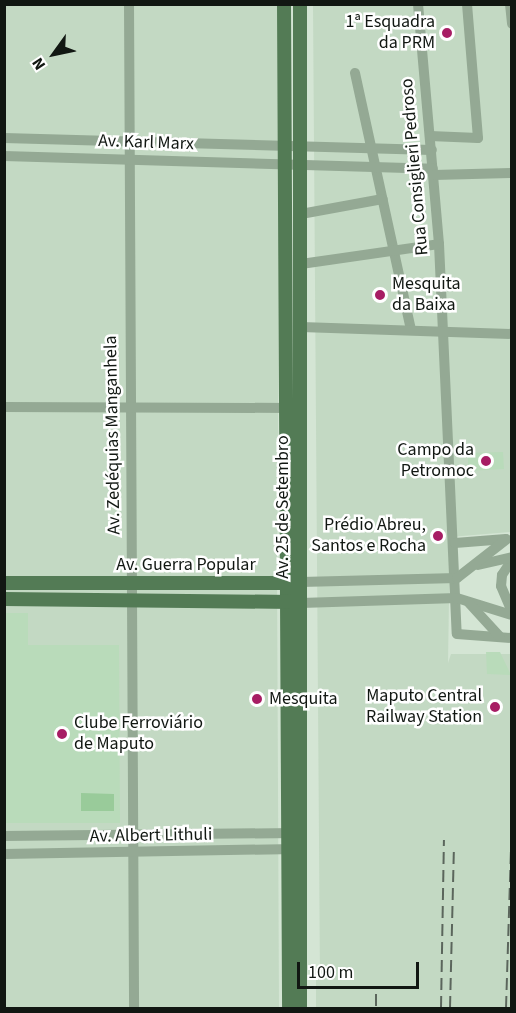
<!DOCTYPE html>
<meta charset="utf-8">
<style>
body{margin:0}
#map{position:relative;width:516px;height:1013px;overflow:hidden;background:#d4e5d4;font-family:"Source Sans 3",sans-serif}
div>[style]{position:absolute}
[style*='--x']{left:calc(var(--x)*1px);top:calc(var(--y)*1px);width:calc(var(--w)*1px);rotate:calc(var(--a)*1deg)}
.built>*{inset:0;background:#c3d9c3}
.green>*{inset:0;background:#b9dbba}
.water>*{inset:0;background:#99cb9a}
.minor>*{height:10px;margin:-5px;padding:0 5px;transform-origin:5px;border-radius:5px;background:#94a994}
.major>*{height:14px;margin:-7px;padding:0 7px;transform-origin:7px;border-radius:7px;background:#537b55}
.rail>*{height:2px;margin-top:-1px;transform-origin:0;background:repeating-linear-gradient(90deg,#5b665c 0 12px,transparent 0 18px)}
.dots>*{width:16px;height:16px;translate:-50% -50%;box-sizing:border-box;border:3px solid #fff;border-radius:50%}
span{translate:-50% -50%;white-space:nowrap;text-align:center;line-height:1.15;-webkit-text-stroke:5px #fff;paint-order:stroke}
.poi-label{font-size:18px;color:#111712}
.right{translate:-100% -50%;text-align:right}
.left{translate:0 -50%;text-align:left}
.street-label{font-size:18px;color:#111712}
.frame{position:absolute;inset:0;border:6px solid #111712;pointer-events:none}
.north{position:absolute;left:24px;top:24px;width:60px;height:60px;-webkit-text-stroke:4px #fff;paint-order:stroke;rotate:237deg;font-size:16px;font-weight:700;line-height:24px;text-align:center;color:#111712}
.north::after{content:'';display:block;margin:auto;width:21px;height:27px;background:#111712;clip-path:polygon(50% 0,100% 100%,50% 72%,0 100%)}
.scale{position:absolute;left:297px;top:962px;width:122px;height:27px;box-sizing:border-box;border:3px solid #111712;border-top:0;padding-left:8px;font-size:18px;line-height:21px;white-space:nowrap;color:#111712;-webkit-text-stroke:4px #fff;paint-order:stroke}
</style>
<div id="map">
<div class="built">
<div style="clip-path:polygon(5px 5px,281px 5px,277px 568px,279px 1008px,5px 1008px)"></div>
<div style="clip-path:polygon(313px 5px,511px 5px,511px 532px,450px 537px,448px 663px,451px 654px,511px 654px,511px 1008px,316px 1008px,316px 980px,320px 980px)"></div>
</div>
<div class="green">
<div style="clip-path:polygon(503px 452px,504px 469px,468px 471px,468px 453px)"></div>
<div style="clip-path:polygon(5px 613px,28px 613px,28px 645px,119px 645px,120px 823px,5px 823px)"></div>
<div style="clip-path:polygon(486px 652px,500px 652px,511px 675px,487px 674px)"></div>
</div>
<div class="water">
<div style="clip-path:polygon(81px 793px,114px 794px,114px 811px,81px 811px)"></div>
</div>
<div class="minor">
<div style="--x:129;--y:4;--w:1004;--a:89.71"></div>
<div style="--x:418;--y:4;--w:241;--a:85"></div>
<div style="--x:439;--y:244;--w:390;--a:87.4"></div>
<div style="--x:457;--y:634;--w:55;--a:4.2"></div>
<div style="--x:510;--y:4;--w:20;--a:84"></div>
<div style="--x:355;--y:73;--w:262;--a:77.7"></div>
<div style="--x:430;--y:136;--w:48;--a:2.4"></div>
<div style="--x:478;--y:138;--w:134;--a:-94.7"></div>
<div style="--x:4;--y:138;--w:428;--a:1.6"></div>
<div style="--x:4;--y:156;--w:429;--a:1.7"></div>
<div style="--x:434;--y:175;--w:78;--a:-1.5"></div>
<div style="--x:301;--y:214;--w:83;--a:-10.4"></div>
<div style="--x:301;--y:264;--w:139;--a:-8.2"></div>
<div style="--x:301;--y:327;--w:211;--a:1.9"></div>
<div style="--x:4;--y:407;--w:288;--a:0.2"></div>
<div style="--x:455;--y:543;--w:51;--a:-4.5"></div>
<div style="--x:512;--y:560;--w:18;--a:124"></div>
<div style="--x:502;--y:575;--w:11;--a:95"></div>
<div style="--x:501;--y:586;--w:28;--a:67"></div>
<div style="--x:478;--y:565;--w:35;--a:-13"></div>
<div style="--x:301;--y:582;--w:156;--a:-1.5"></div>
<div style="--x:457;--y:578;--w:63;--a:-38"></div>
<div style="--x:301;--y:603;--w:156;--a:-1.8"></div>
<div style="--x:457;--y:598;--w:58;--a:17.2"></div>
<div style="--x:469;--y:603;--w:46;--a:47.6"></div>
<div style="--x:4;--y:836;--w:291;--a:-0.6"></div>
<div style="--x:4;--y:854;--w:291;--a:-1"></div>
</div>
<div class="major">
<div style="--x:284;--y:4;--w:1004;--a:89.71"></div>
<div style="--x:4;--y:583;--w:289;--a:0"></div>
<div style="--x:4;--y:599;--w:289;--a:0.6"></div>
<div style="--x:300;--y:1008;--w:1004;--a:-90"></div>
</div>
<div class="rail">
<div style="--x:376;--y:994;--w:14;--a:90"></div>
<div style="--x:441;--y:1008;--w:168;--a:-89"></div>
<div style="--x:450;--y:1008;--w:160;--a:-88.6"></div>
<div style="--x:506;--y:1008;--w:190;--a:-88.2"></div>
</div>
<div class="dots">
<div style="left:447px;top:33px;background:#a71d64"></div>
<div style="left:380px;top:295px;background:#a71d64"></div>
<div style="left:486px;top:461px;background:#a71d64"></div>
<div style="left:438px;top:536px;background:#a71d64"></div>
<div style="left:257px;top:699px;background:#a71d64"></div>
<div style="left:495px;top:707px;background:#a71d64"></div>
<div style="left:62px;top:734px;background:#a71d64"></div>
</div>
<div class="poi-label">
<span class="right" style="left:435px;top:33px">1ª Esquadra<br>da PRM</span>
<span class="left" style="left:392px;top:295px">Mesquita<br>da Baixa</span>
<span class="right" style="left:474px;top:461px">Campo da<br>Petromoc</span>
<span class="right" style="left:426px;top:536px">Prédio Abreu,<br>Santos e Rocha</span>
<span class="right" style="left:482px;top:707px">Maputo Central<br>Railway Station</span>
<span class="left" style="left:269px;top:699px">Mesquita</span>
<span class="left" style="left:74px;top:734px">Clube Ferroviário<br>de Maputo</span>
</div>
<div class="street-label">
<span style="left:146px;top:143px;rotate:2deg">Av. Karl Marx</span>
<span style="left:415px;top:167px;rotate:-95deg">Rua Consiglieri Pedroso</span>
<span style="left:113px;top:435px;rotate:-91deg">Av. Zedéquias Manganhela</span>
<span style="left:283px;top:507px;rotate:-90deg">Av. 25 de Setembro</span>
<span style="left:186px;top:565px">Av. Guerra Popular</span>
<span style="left:151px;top:836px;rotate:-1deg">Av. Albert Lithuli</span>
</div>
<div class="frame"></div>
<div class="north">N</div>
<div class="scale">100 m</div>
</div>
